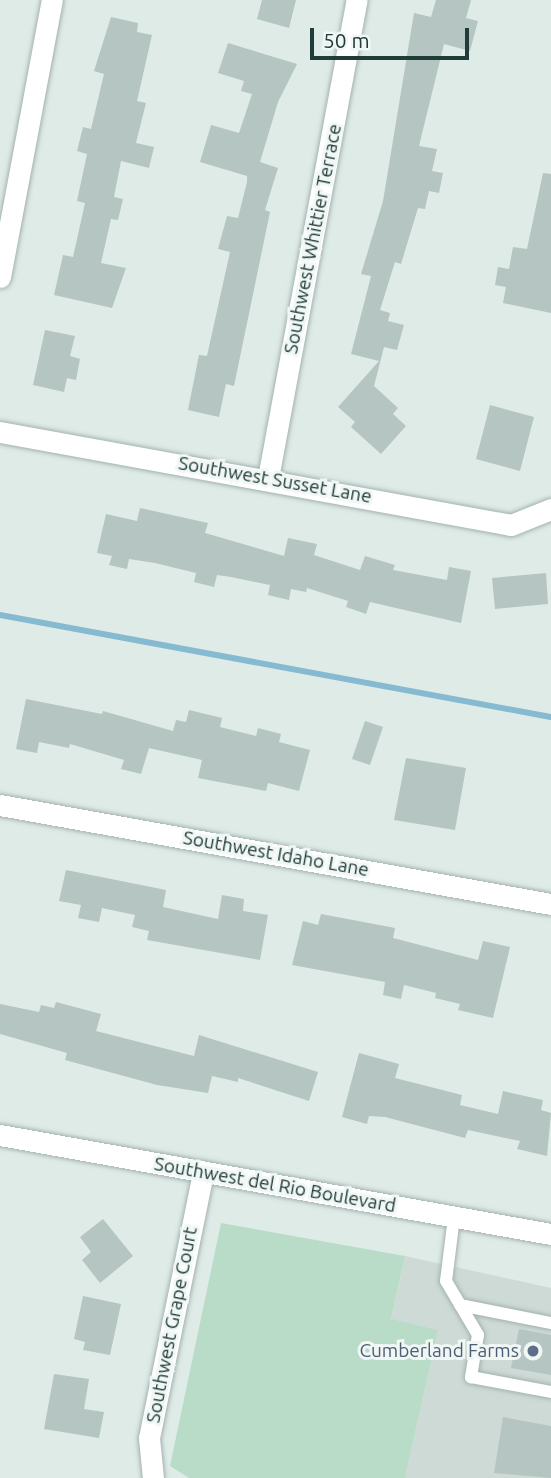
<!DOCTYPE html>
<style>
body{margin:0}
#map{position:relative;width:551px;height:1478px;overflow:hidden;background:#dfebe7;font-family:Ubuntu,sans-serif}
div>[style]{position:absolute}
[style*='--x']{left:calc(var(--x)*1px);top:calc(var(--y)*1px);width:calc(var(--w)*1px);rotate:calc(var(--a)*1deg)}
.built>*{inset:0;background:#cedad6}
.green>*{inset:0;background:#b8dcc7}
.stream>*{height:6px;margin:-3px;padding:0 3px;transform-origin:3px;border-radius:3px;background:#86bad1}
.building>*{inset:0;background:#b5c5c1}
.roads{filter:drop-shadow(0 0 2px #a2b3af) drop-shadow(0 0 2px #a2b3af)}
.lane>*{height:12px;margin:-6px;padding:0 6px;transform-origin:6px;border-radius:6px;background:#fff}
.street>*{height:21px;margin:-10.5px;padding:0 10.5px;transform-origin:10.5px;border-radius:10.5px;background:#fff}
.secondary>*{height:21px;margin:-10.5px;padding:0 10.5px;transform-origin:10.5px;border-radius:10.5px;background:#fff}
.dots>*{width:19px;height:19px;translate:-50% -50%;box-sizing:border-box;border:4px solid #f0f7f5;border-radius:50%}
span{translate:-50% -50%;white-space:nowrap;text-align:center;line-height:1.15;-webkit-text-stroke:6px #f0f7f5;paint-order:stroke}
.street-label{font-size:19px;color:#203b38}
.service-label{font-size:19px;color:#4e5e75}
.right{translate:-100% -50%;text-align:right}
.scale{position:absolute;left:310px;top:28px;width:159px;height:32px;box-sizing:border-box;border:4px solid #203b38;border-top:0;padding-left:9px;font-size:21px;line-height:24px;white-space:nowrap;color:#203b38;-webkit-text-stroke:5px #f0f7f5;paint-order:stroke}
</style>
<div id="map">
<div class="built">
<div style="clip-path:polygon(405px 1256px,551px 1288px,551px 1478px,405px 1478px,438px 1330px,391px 1320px)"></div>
</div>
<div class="green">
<div style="clip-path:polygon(221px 1223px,405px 1256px,391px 1319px,438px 1330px,405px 1478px,189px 1478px,170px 1466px)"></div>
</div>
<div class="stream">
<div style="--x:0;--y:615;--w:560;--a:10.49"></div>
</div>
<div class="building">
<div style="clip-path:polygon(262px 0,296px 0,289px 28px,257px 19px)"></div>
<div style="clip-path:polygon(436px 0,471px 0,466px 18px,478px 21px,470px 51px,444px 44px,419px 146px,437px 149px,432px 171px,443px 173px,439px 193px,429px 191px,425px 209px,418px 208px,401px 264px,395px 262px,380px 310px,390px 313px,388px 321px,404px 325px,397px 350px,384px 347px,374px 386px,398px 408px,393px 414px,406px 426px,381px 454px,351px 427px,355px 422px,338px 407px,379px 361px,351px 354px,371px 276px,361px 274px,383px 201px,414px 13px,431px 17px)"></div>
<div style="clip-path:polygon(111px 17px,138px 23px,137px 32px,152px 35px,137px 101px,146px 103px,136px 143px,154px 147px,149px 168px,121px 161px,114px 197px,123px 199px,118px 220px,111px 219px,101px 263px,126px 268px,112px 308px,54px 295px,63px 255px,73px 257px,85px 203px,77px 201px,87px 154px,77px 151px,83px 127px,91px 129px,104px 74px,94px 71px)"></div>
<div style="clip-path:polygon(228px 43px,297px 64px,278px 102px,260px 162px,278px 168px,265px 210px,270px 212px,234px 386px,226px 384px,219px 417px,188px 410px,199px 355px,207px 356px,230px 252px,218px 249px,227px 216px,238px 218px,247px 182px,247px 176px,200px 162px,211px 125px,239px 133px,252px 94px,241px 91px,244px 81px,218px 73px)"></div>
<div style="clip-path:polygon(543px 173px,551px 174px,551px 313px,503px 303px,506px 287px,495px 285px,498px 267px,509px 269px,513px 247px,527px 249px)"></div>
<div style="clip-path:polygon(45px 330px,75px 336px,70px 356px,80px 359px,76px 380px,67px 378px,64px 392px,33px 385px)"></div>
<div style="clip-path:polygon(490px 405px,534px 417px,520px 471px,476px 459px)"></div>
<div style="clip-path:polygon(140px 508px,208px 523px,205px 533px,284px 556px,288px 538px,317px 544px,314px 555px,360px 570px,365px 556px,395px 565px,393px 570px,447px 580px,449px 567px,471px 571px,461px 623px,370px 602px,366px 614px,346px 607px,348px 601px,307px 588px,306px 592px,291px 589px,289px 600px,268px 595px,270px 585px,231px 577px,217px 575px,214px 587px,194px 582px,196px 573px,155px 563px,129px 559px,127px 569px,109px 565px,112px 556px,97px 553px,106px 514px,137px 521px)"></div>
<div style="clip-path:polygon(546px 573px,548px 604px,495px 609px,492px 578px)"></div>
<div style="clip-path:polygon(26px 699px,102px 714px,103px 711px,173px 731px,176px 720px,186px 722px,189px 710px,222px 718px,220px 727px,256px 736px,258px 728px,281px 734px,279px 742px,310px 750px,299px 791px,268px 783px,266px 791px,198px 778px,202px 760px,149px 748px,141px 774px,121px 769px,124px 760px,70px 744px,69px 748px,39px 742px,37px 753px,16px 749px)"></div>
<div style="clip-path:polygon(365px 721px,383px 727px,370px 765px,352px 759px)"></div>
<div style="clip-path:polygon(406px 758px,466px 768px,455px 830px,394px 820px)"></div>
<div style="clip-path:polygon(66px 870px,166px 890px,163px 907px,218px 919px,222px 895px,244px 899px,243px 911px,268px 915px,260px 960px,147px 940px,149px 931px,132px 927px,135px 915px,102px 908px,99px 922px,78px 918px,81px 905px,59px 901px)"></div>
<div style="clip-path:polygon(321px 914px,395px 928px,393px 938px,478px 960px,483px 941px,510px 947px,493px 1018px,458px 1010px,460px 1004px,435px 998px,436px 993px,404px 985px,401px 999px,383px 995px,385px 982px,292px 965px,303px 921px,318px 925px)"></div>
<div style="clip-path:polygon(56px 1002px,101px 1014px,96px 1031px,194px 1056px,199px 1035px,318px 1072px,309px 1101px,238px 1078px,238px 1082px,212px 1076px,208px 1093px,157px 1085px,65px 1060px,67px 1053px,0 1034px,0 1004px,39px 1012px,41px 1005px,54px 1008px)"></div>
<div style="clip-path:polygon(359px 1053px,399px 1064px,395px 1078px,462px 1095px,460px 1105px,498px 1114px,503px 1091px,543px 1100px,541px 1110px,551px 1113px,547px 1156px,517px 1149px,520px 1141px,468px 1130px,465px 1138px,385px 1117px,369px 1116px,367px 1124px,342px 1117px)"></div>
<div style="clip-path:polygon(103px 1219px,133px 1256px,100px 1283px,82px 1260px,91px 1252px,80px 1237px)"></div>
<div style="clip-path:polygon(83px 1296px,121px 1304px,110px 1355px,83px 1350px,85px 1342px,74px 1339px)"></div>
<div style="clip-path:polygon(519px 1329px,551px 1335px,551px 1375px,511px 1368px)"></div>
<div style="clip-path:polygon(54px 1374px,89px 1379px,84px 1409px,104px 1412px,99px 1438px,44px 1429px)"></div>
<div style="clip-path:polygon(503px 1417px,551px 1426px,551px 1478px,494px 1473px)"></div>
</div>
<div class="roads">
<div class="lane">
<div style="--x:454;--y:1217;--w:64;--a:97.1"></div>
<div style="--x:446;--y:1281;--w:63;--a:59.3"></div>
<div style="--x:478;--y:1335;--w:43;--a:99.5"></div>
<div style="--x:471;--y:1377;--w:81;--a:10.6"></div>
<div style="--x:460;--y:1305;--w:93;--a:11.2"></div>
</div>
<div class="street">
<div style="--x:0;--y:277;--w:282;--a:-79.4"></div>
<div style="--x:0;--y:432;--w:519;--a:10.31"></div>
<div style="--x:511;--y:525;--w:43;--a:-21.8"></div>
<div style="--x:268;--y:478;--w:486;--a:-79.5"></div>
<div style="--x:0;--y:805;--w:560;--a:10.19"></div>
<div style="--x:153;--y:1478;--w:40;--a:-95.7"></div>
<div style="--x:149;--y:1438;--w:270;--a:-78.5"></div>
</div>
<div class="secondary">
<div style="--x:0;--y:1135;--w:560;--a:10.19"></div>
</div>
</div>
<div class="dots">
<div style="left:533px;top:1351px;background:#5c6f8a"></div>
</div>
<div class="street-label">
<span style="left:313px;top:239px;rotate:-79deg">Southwest Whittier Terrace</span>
<span style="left:275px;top:480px;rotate:10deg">Southwest Susset Lane</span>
<span style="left:276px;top:854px;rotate:10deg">Southwest Idaho Lane</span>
<span style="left:275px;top:1185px;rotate:10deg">Southwest del Rio Boulevard</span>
<span style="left:172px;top:1325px;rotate:-79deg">Southwest Grape Court</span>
</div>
<div class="service-label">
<span class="right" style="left:519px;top:1351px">Cumberland Farms</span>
</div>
<div class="scale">50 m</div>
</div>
